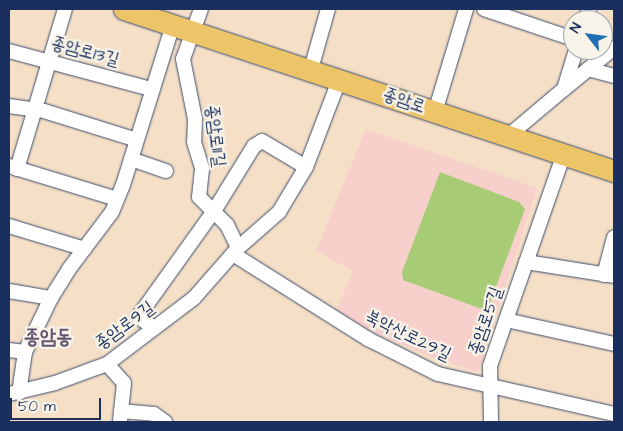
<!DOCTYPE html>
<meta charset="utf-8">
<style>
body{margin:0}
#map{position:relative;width:623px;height:431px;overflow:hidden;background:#f5e0c7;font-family:"Architects Daughter","Poor Story",sans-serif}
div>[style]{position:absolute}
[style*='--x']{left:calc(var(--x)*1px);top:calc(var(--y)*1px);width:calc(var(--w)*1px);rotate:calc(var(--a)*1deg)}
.built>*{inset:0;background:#f7d0cc}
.green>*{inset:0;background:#a7cc75}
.roads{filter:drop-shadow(0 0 1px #3c4a6e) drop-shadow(0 0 1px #3c4a6e)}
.minor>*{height:14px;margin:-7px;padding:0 7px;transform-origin:7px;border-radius:7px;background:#fff}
.primary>*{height:21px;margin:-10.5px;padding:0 10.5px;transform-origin:10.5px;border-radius:10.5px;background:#edc569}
span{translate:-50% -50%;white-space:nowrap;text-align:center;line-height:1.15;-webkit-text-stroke:4.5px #f7f3e8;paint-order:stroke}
.street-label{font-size:18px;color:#1b2f5e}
.quarter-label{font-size:20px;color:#625572;font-weight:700}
.frame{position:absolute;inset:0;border:10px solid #1b2f5e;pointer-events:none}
.north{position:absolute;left:563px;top:10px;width:50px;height:50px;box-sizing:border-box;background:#f7f3e8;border:1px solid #9fa5b1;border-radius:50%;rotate:300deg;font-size:14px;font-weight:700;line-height:20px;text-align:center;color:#1b2f5e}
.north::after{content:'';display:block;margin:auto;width:18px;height:22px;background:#1f6fb2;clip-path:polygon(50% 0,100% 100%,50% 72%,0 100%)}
.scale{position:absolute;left:10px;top:398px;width:91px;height:22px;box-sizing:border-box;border:2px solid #1b2f5e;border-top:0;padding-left:6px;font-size:15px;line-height:18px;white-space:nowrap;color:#1b2f5e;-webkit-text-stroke:4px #f7f3e8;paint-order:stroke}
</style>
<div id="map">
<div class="built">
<div style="clip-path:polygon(366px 129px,537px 188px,478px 372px,435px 359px,375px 333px,336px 311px,353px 271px,316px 251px)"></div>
</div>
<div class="green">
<div style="clip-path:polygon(440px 172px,519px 202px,525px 209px,487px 311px,403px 280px,402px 272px)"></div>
</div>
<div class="roads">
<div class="minor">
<div style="--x:201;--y:9;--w:53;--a:109.8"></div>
<div style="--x:183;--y:59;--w:61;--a:78.7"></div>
<div style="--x:195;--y:119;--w:23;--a:92"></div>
<div style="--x:194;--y:142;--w:28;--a:73"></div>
<div style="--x:202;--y:169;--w:28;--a:96"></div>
<div style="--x:199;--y:197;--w:40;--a:45"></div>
<div style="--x:227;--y:225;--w:25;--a:64"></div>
<div style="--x:484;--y:9;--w:94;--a:18.6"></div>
<div style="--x:585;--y:20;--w:12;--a:-70"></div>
<div style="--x:9;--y:51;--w:147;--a:15"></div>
<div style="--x:311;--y:69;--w:62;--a:-74.2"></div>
<div style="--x:588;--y:69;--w:27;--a:15"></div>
<div style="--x:564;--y:89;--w:65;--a:-39.4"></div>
<div style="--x:9;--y:106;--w:35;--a:8"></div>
<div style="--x:44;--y:111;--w:97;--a:17.3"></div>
<div style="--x:435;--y:112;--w:108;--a:-73.2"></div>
<div style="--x:507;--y:137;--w:75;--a:-40.1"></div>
<div style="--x:564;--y:89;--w:41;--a:-72.9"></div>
<div style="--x:131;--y:159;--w:37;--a:19"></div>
<div style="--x:9;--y:166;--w:113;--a:17"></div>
<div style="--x:17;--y:169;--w:167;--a:-73.3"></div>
<div style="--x:9;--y:226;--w:79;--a:16.8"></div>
<div style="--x:233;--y:254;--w:160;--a:32.2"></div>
<div style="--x:368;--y:339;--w:78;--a:26.6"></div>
<div style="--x:438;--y:374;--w:180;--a:12.8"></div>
<div style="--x:526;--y:262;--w:89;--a:9"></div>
<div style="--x:604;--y:275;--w:39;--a:-75"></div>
<div style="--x:9;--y:291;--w:43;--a:9.5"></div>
<div style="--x:506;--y:320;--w:111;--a:12.5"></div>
<div style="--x:154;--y:328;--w:19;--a:-145"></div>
<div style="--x:138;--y:317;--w:130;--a:-54.4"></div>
<div style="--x:214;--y:211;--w:76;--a:-58.4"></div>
<div style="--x:254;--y:146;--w:9;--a:-32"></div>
<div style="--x:262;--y:141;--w:51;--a:30.6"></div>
<div style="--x:9;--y:350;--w:16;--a:7"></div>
<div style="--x:107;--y:364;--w:25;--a:48"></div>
<div style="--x:124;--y:383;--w:39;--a:96"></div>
<div style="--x:19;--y:393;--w:41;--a:-81.7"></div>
<div style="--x:25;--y:352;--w:60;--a:-64.3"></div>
<div style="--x:51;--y:298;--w:34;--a:-58"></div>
<div style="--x:69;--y:269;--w:71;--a:-53"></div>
<div style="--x:112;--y:212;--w:29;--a:-68"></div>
<div style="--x:123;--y:185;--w:169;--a:-72.7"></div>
<div style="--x:9;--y:394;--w:47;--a:-13.4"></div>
<div style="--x:55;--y:383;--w:55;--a:-20.1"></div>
<div style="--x:107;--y:364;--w:109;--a:-37.2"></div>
<div style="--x:194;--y:298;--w:67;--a:-48.7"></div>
<div style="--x:238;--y:248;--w:55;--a:-41.3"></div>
<div style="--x:279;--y:212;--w:52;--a:-59"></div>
<div style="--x:306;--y:167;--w:95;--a:-69.1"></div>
<div style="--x:121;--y:411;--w:33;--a:5"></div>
<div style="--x:154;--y:414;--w:14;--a:36"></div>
<div style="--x:491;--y:422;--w:56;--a:-91"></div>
<div style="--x:490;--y:366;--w:222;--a:-70.8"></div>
</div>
<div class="primary">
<div style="--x:124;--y:9;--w:516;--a:18.29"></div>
</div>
</div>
<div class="street-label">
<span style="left:85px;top:52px;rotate:15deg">종암로13길</span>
<span style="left:404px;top:101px;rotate:19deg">종암로</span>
<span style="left:215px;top:136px;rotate:83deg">종암로11길</span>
<span style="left:486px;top:321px;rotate:-71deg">종암로5길</span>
<span style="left:125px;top:326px;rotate:-36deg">종암로9길</span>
<span style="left:408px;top:336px;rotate:26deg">북악산로29길</span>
</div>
<div class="quarter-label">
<span style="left:48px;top:337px">종암동</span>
</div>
<div class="frame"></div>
<div class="north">N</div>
<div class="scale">50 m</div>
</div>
